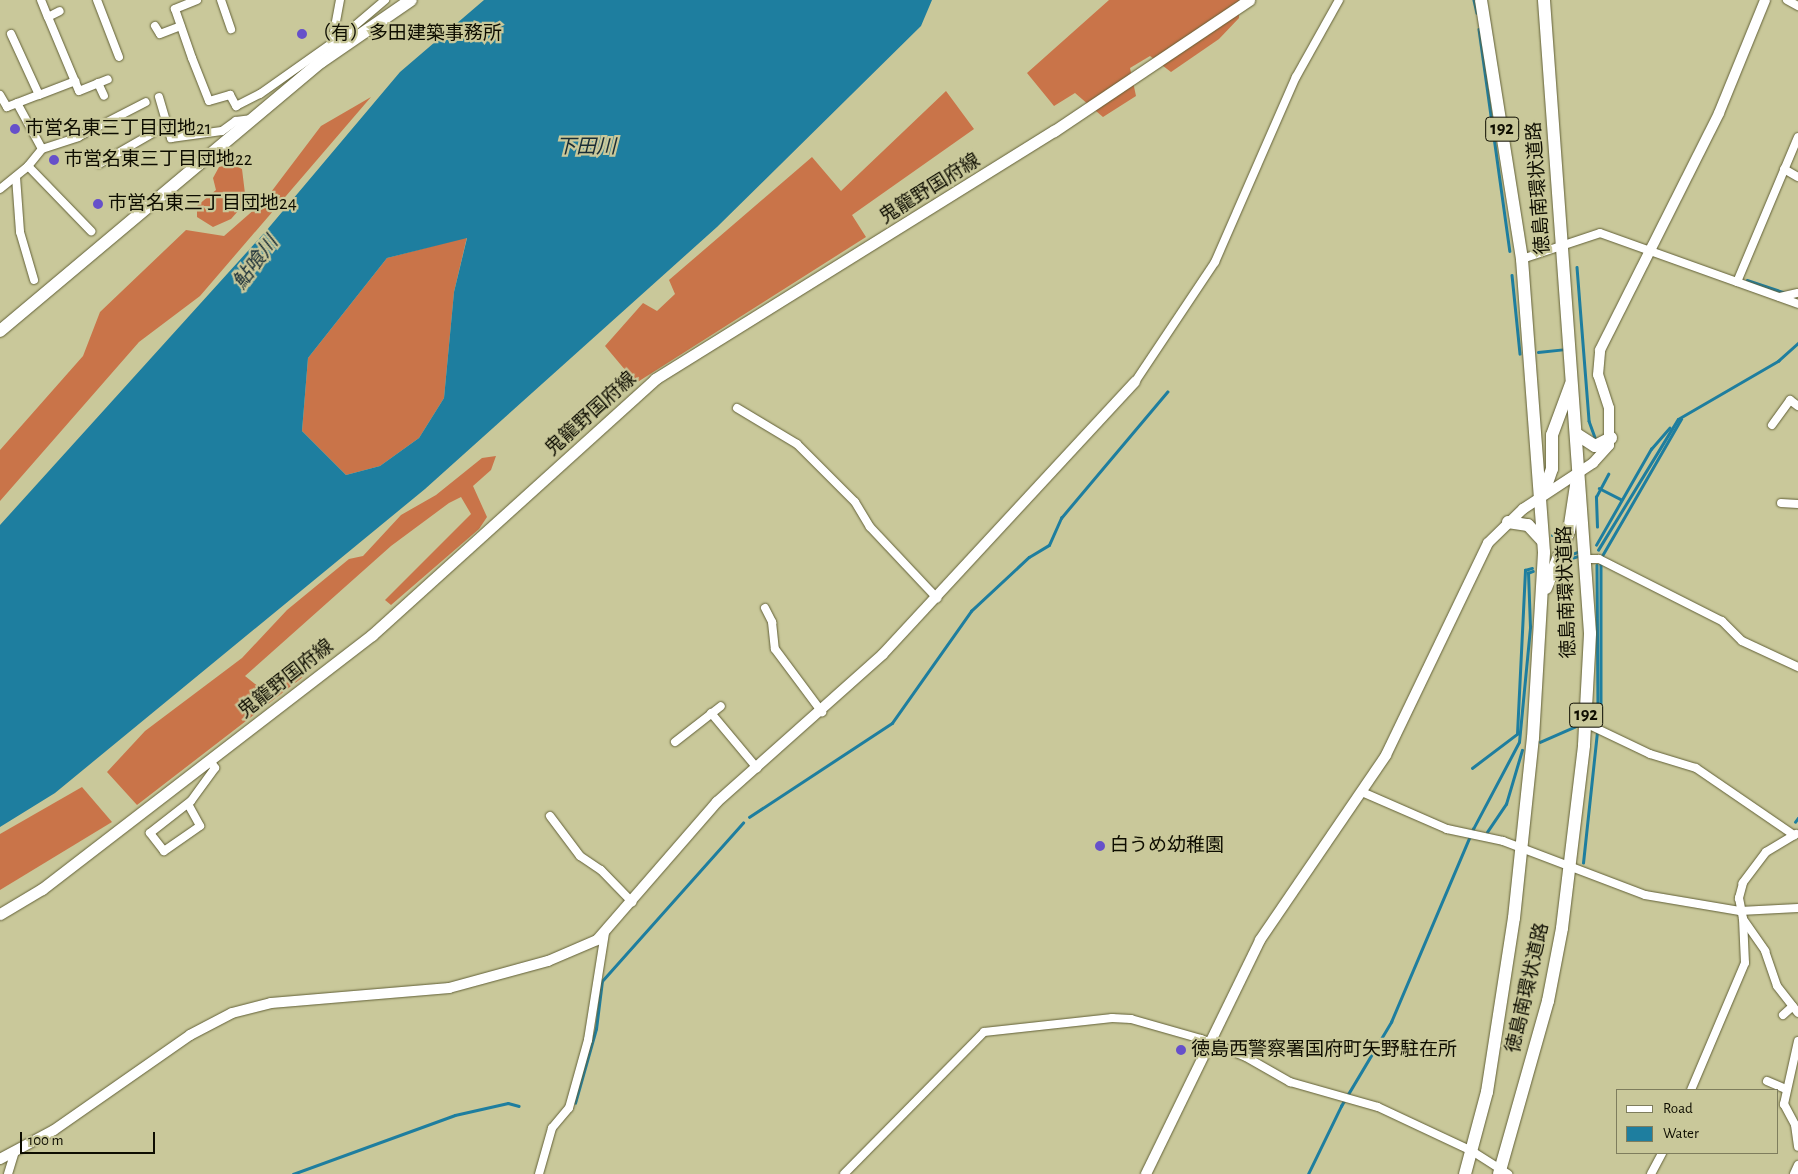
<!DOCTYPE html>
<meta charset="utf-8">
<style>
body{margin:0}
#map{position:relative;width:1798px;height:1174px;overflow:hidden;background:#c9c89a;font-family:"Alegreya Sans","Noto Sans JP",sans-serif}
div>[style]{position:absolute}
[style*='--x']{left:calc(var(--x)*1px);top:calc(var(--y)*1px);width:calc(var(--w)*1px);rotate:calc(var(--a)*1deg)}
.forest>*{inset:0;background:#c97449}
.water>*{inset:0;background:#1e7e9f}
.stream>*{height:2.5px;margin:-1.25px;padding:0 1.25px;transform-origin:1.25px;border-radius:1.25px;background:#1e7e9f}
.roads{filter:drop-shadow(0 0 1px #626037) drop-shadow(0 0 1px #626037)}
.minor>*{height:8px;margin:-4px;padding:0 4px;transform-origin:4px;border-radius:4px;background:#fff}
.tertiary>*{height:10px;margin:-5px;padding:0 5px;transform-origin:5px;border-radius:5px;background:#fff}
.secondary>*{height:11px;margin:-5.5px;padding:0 5.5px;transform-origin:5.5px;border-radius:5.5px;background:#fff}
.primary>*{height:12px;margin:-6px;padding:0 6px;transform-origin:6px;border-radius:6px;background:#fff}
.trunk>*{height:12px;margin:-6px;padding:0 6px;transform-origin:6px;border-radius:6px;background:#fff}
.dots>*{width:14px;height:14px;translate:-50% -50%;box-sizing:border-box;border:2px solid #c9c89a;border-radius:50%}
span{translate:-50% -50%;white-space:nowrap;text-align:center;line-height:1.15;-webkit-text-stroke:4.5px #c9c89a;paint-order:stroke}
.shield-label span{padding:1px 4px;background:#c9c89a;border:1px solid;border-radius:4px;-webkit-text-stroke-width:0}
.shield-label{font-size:18px;color:#0e0d01;font-weight:700}
.poi-label{font-size:19px;color:#0e0d01}
.left{translate:0 -50%;text-align:left}
.street-label{font-size:19px;color:#0e0d01}
.water-label{font-size:20px;color:#192d36;font-style:italic}
.legend{position:absolute;left:1616px;top:1089px;width:162px;height:65px;box-sizing:border-box;background:#c9c89a;border:1px solid #7e7d5d;margin:0;padding:6px 9px;list-style:none;font-size:15px;color:#0e0d01}
.legend li{display:flex;align-items:center;gap:10px;height:25px}
.legend b{width:25px;border:1px solid #7e7d5d}
.scale{position:absolute;left:20px;top:1132px;width:135px;height:22px;box-sizing:border-box;border:2px solid #0e0d01;border-top:0;padding-left:6px;font-size:15px;line-height:18px;white-space:nowrap;color:#0e0d01;-webkit-text-stroke:4px #c9c89a;paint-order:stroke}
</style>
<div id="map">
<div class="forest">
<div style="clip-path:polygon(1109px 0,1239px 0,1239px 18px,1219px 39px,1171px 72px,1150px 56px,1130px 68px,1136px 96px,1103px 117px,1075px 93px,1054px 106px,1027px 73px)"></div>
<div style="clip-path:polygon(946px 91px,974px 129px,852px 215px,866px 237px,636px 383px,605px 346px,643px 303px,657px 311px,675px 294px,669px 280px,812px 157px,841px 191px)"></div>
<div style="clip-path:polygon(371px 97px,200px 296px,139px 342px,0 501px,0 450px,83px 356px,100px 312px,186px 230px,224px 236px,265px 200px,321px 126px)"></div>
<div style="clip-path:polygon(232px 164px,242px 169px,246px 202px,231px 219px,213px 227px,197px 217px,197px 206px,216px 190px,213px 178px,219px 167px)"></div>
<div style="clip-path:polygon(467px 237px,454px 292px,444px 398px,419px 438px,380px 466px,346px 475px,302px 431px,308px 358px,387px 258px)"></div>
<div style="clip-path:polygon(496px 456px,491px 470px,473px 486px,487px 517px,479px 529px,391px 605px,385px 600px,471px 514px,461px 497px,449px 503px,391px 546px,245px 676px,259px 687px,286px 673px,320px 644px,328px 652px,312px 670px,137px 805px,107px 772px,145px 731px,242px 658px,287px 610px,349px 559px,363px 556px,401px 515px,436px 495px,482px 458px)"></div>
<div style="clip-path:polygon(82px 787px,112px 822px,0 890px,0 834px)"></div>
</div>
<div class="water">
<div style="clip-path:polygon(evenodd,484px 0,932px 0,921px 26px,717px 227px,425px 489px,55px 793px,0 827px,0 525px,266px 231px,400px 72px,484px 0,467px 238px,454px 292px,444px 398px,419px 438px,380px 466px,346px 475px,302px 431px,308px 358px,387px 258px,467px 238px)"></div>
</div>
<div class="stream">
<div style="--x:1474;--y:0;--w:13;--a:77"></div>
<div style="--x:1479;--y:29;--w:224;--a:82.1"></div>
<div style="--x:1577;--y:267;--w:154;--a:85.5"></div>
<div style="--x:1589;--y:421;--w:20;--a:70"></div>
<div style="--x:1512;--y:275;--w:79;--a:84.2"></div>
<div style="--x:1747;--y:280;--w:41;--a:18.4"></div>
<div style="--x:1538;--y:352;--w:27;--a:-6"></div>
<div style="--x:1599;--y:488;--w:25;--a:27"></div>
<div style="--x:1597;--y:527;--w:30;--a:-92"></div>
<div style="--x:1596;--y:497;--w:26;--a:-62"></div>
<div style="--x:1552;--y:535;--w:11;--a:-10"></div>
<div style="--x:1596;--y:545;--w:111;--a:-60.2"></div>
<div style="--x:1651;--y:449;--w:28;--a:-49"></div>
<div style="--x:1598;--y:550;--w:153;--a:-58.6"></div>
<div style="--x:1678;--y:419;--w:116;--a:-30.1"></div>
<div style="--x:1778;--y:361;--w:27;--a:-42"></div>
<div style="--x:1602;--y:556;--w:158;--a:-60"></div>
<div style="--x:1564;--y:557;--w:15;--a:-20"></div>
<div style="--x:1562;--y:561;--w:17;--a:-17"></div>
<div style="--x:1601;--y:564;--w:152;--a:90"></div>
<div style="--x:1597;--y:565;--w:148;--a:89.6"></div>
<div style="--x:1540;--y:742;--w:45;--a:-23.7"></div>
<div style="--x:1472;--y:768;--w:56;--a:-37.1"></div>
<div style="--x:1517;--y:734;--w:164;--a:-87.2"></div>
<div style="--x:1525;--y:570;--w:7;--a:-16"></div>
<div style="--x:749;--y:817;--w:171;--a:-33.3"></div>
<div style="--x:892;--y:723;--w:137;--a:-54.8"></div>
<div style="--x:971;--y:611;--w:79;--a:-43"></div>
<div style="--x:1029;--y:557;--w:23;--a:-31"></div>
<div style="--x:1049;--y:545;--w:30;--a:-66"></div>
<div style="--x:1061;--y:518;--w:165;--a:-49.9"></div>
<div style="--x:1795;--y:822;--w:5;--a:-53"></div>
<div style="--x:1487;--y:832;--w:34;--a:-56"></div>
<div style="--x:1506;--y:804;--w:56;--a:-73.5"></div>
<div style="--x:1583;--y:863;--w:131;--a:-83.9"></div>
<div style="--x:575;--y:1103;--w:77;--a:-74.2"></div>
<div style="--x:596;--y:1029;--w:48;--a:-82.9"></div>
<div style="--x:602;--y:981;--w:212;--a:-48.3"></div>
<div style="--x:293;--y:1174;--w:172;--a:-20"></div>
<div style="--x:455;--y:1115;--w:54;--a:-12.8"></div>
<div style="--x:508;--y:1103;--w:11;--a:15"></div>
<div style="--x:1308;--y:1174;--w:76;--a:-64.1"></div>
<div style="--x:1341;--y:1106;--w:98;--a:-59.2"></div>
<div style="--x:1391;--y:1022;--w:210;--a:-67"></div>
<div style="--x:1473;--y:829;--w:98;--a:-62.1"></div>
<div style="--x:1519;--y:742;--w:116;--a:-84.5"></div>
<div style="--x:1530;--y:627;--w:54;--a:-92.1"></div>
<div style="--x:1528;--y:573;--w:5;--a:-22"></div>
</div>
<div class="roads">
<div class="minor">
<div style="--x:41;--y:0;--w:18;--a:68"></div>
<div style="--x:48;--y:17;--w:13;--a:-27"></div>
<div style="--x:97;--y:0;--w:61;--a:68.9"></div>
<div style="--x:197;--y:0;--w:24;--a:158"></div>
<div style="--x:175;--y:9;--w:52;--a:70.9"></div>
<div style="--x:192;--y:58;--w:46;--a:68.4"></div>
<div style="--x:209;--y:101;--w:22;--a:-16"></div>
<div style="--x:230;--y:95;--w:13;--a:61"></div>
<div style="--x:236;--y:106;--w:27;--a:-27"></div>
<div style="--x:260;--y:94;--w:88;--a:-35.3"></div>
<div style="--x:332;--y:43;--w:44;--a:-79.5"></div>
<div style="--x:221;--y:0;--w:31;--a:71"></div>
<div style="--x:1787;--y:0;--w:13;--a:29"></div>
<div style="--x:48;--y:17;--w:80;--a:67.3"></div>
<div style="--x:79;--y:91;--w:31;--a:-22"></div>
<div style="--x:155;--y:26;--w:9;--a:58"></div>
<div style="--x:160;--y:34;--w:22;--a:-21"></div>
<div style="--x:11;--y:34;--w:67;--a:65.3"></div>
<div style="--x:39;--y:95;--w:39;--a:-21"></div>
<div style="--x:331;--y:46;--w:71;--a:-40.4"></div>
<div style="--x:98;--y:83;--w:14;--a:65"></div>
<div style="--x:0;--y:95;--w:14;--a:60"></div>
<div style="--x:7;--y:107;--w:34;--a:-21"></div>
<div style="--x:159;--y:97;--w:43;--a:73.7"></div>
<div style="--x:171;--y:138;--w:51;--a:-7.8"></div>
<div style="--x:222;--y:131;--w:17;--a:-36"></div>
<div style="--x:236;--y:121;--w:16;--a:-7"></div>
<div style="--x:17;--y:103;--w:52;--a:61.5"></div>
<div style="--x:42;--y:149;--w:38;--a:-18"></div>
<div style="--x:78;--y:137;--w:76;--a:-27.2"></div>
<div style="--x:42;--y:149;--w:22;--a:129"></div>
<div style="--x:28;--y:166;--w:91;--a:45.9"></div>
<div style="--x:99;--y:164;--w:76;--a:-29.9"></div>
<div style="--x:1784;--y:169;--w:16;--a:30"></div>
<div style="--x:16;--y:177;--w:55;--a:85.8"></div>
<div style="--x:20;--y:232;--w:50;--a:73.7"></div>
<div style="--x:0;--y:189;--w:36;--a:-39"></div>
<div style="--x:1522;--y:259;--w:82;--a:-18.4"></div>
<div style="--x:1600;--y:233;--w:210;--a:19.7"></div>
<div style="--x:1737;--y:282;--w:157;--a:-67.2"></div>
<div style="--x:1780;--y:297;--w:18;--a:-13"></div>
<div style="--x:1135;--y:382;--w:144;--a:-56.3"></div>
<div style="--x:1215;--y:262;--w:202;--a:-66.4"></div>
<div style="--x:1296;--y:77;--w:88;--a:-60.8"></div>
<div style="--x:737;--y:408;--w:70;--a:31"></div>
<div style="--x:797;--y:444;--w:82;--a:45"></div>
<div style="--x:855;--y:502;--w:29;--a:59"></div>
<div style="--x:870;--y:527;--w:98;--a:46.7"></div>
<div style="--x:1772;--y:425;--w:31;--a:-54"></div>
<div style="--x:1790;--y:400;--w:10;--a:37"></div>
<div style="--x:1781;--y:503;--w:17;--a:3"></div>
<div style="--x:1586;--y:559;--w:13;--a:0"></div>
<div style="--x:1599;--y:559;--w:138;--a:26.8"></div>
<div style="--x:1722;--y:621;--w:28;--a:45"></div>
<div style="--x:1742;--y:641;--w:62;--a:24.9"></div>
<div style="--x:765;--y:608;--w:16;--a:63"></div>
<div style="--x:772;--y:622;--w:27;--a:84"></div>
<div style="--x:775;--y:649;--w:79;--a:53.3"></div>
<div style="--x:711;--y:713;--w:72;--a:50.1"></div>
<div style="--x:1585;--y:723;--w:72;--a:25.5"></div>
<div style="--x:1650;--y:754;--w:48;--a:16.9"></div>
<div style="--x:1696;--y:768;--w:119;--a:34.4"></div>
<div style="--x:675;--y:742;--w:58;--a:-38"></div>
<div style="--x:1362;--y:792;--w:93;--a:23.5"></div>
<div style="--x:1447;--y:829;--w:57;--a:12.1"></div>
<div style="--x:1503;--y:841;--w:152;--a:20.8"></div>
<div style="--x:1645;--y:895;--w:96;--a:9.6"></div>
<div style="--x:1740;--y:911;--w:58;--a:-3"></div>
<div style="--x:188;--y:804;--w:25;--a:61"></div>
<div style="--x:200;--y:826;--w:44;--a:145.2"></div>
<div style="--x:164;--y:851;--w:23;--a:-128"></div>
<div style="--x:150;--y:833;--w:52;--a:-38"></div>
<div style="--x:191;--y:801;--w:41;--a:-54"></div>
<div style="--x:215;--y:768;--w:9;--a:-122"></div>
<div style="--x:550;--y:816;--w:50;--a:53.1"></div>
<div style="--x:580;--y:856;--w:25;--a:34"></div>
<div style="--x:601;--y:870;--w:45;--a:45.9"></div>
<div style="--x:1796;--y:834;--w:35;--a:149"></div>
<div style="--x:1766;--y:852;--w:39;--a:127"></div>
<div style="--x:1743;--y:883;--w:16;--a:105"></div>
<div style="--x:1739;--y:898;--w:21;--a:79"></div>
<div style="--x:1743;--y:919;--w:39;--a:55"></div>
<div style="--x:1765;--y:951;--w:37;--a:71"></div>
<div style="--x:1777;--y:986;--w:34;--a:52"></div>
<div style="--x:1783;--y:1015;--w:13;--a:-42"></div>
<div style="--x:1798;--y:1041;--w:65;--a:102.5"></div>
<div style="--x:1784;--y:1104;--w:24;--a:62"></div>
<div style="--x:1795;--y:1125;--w:22;--a:82"></div>
<div style="--x:1767;--y:1081;--w:21;--a:23"></div>
<div style="--x:1691;--y:1090;--w:138;--a:-67"></div>
<div style="--x:1745;--y:963;--w:44;--a:-92.6"></div>
<div style="--x:8;--y:1174;--w:24;--a:-73"></div>
<div style="--x:539;--y:1174;--w:48;--a:-74.2"></div>
<div style="--x:552;--y:1128;--w:26;--a:-50"></div>
<div style="--x:569;--y:1108;--w:71;--a:-74.4"></div>
<div style="--x:588;--y:1040;--w:108;--a:-81"></div>
<div style="--x:844;--y:1174;--w:199;--a:-45.4"></div>
<div style="--x:984;--y:1032;--w:129;--a:-6.2"></div>
<div style="--x:1112;--y:1018;--w:19;--a:3"></div>
<div style="--x:1131;--y:1019;--w:73;--a:15.9"></div>
<div style="--x:1201;--y:1039;--w:48;--a:21.8"></div>
<div style="--x:1246;--y:1057;--w:51;--a:29.6"></div>
<div style="--x:1290;--y:1082;--w:91;--a:15.9"></div>
<div style="--x:1378;--y:1107;--w:104;--a:25.1"></div>
<div style="--x:1472;--y:1151;--w:43;--a:32.6"></div>
<div style="--x:1651;--y:1174;--w:24;--a:-62"></div>
<div style="--x:1794;--y:1174;--w:10;--a:-66"></div>
</div>
<div class="tertiary">
<div style="--x:0;--y:1159;--w:61;--a:-28.2"></div>
<div style="--x:54;--y:1130;--w:166;--a:-34.9"></div>
<div style="--x:190;--y:1035;--w:47;--a:-27.6"></div>
<div style="--x:232;--y:1013;--w:40;--a:-14.4"></div>
<div style="--x:271;--y:1003;--w:179;--a:-4.8"></div>
<div style="--x:449;--y:988;--w:103;--a:-15.3"></div>
<div style="--x:548;--y:961;--w:53;--a:-23.2"></div>
<div style="--x:597;--y:940;--w:183;--a:-49"></div>
<div style="--x:717;--y:802;--w:222;--a:-41.7"></div>
<div style="--x:883;--y:654;--w:371;--a:-47.2"></div>
<div style="--x:1146;--y:1174;--w:260;--a:-64"></div>
<div style="--x:1260;--y:940;--w:224;--a:-55.7"></div>
<div style="--x:1386;--y:755;--w:235;--a:-64.3"></div>
<div style="--x:1488;--y:543;--w:49;--a:-44.2"></div>
<div style="--x:1523;--y:509;--w:84;--a:-33.3"></div>
<div style="--x:1593;--y:463;--w:24;--a:-48"></div>
<div style="--x:1609;--y:445;--w:37;--a:-90"></div>
<div style="--x:1609;--y:408;--w:35;--a:-108"></div>
<div style="--x:1598;--y:375;--w:25;--a:-85"></div>
<div style="--x:1600;--y:350;--w:265;--a:-63.3"></div>
<div style="--x:1719;--y:113;--w:122;--a:-67.8"></div>
</div>
<div class="secondary">
<div style="--x:0;--y:914;--w:49;--a:-30.8"></div>
<div style="--x:42;--y:889;--w:416;--a:-37.6"></div>
<div style="--x:372;--y:635;--w:382;--a:-42.1"></div>
<div style="--x:655;--y:379;--w:470;--a:-31.9"></div>
<div style="--x:1054;--y:131;--w:235;--a:-33.9"></div>
</div>
<div class="primary">
<div style="--x:0;--y:331;--w:419;--a:-40"></div>
<div style="--x:321;--y:62;--w:109;--a:-34.6"></div>
</div>
<div class="trunk">
<div style="--x:1578;--y:435;--w:20;--a:33"></div>
<div style="--x:1595;--y:446;--w:18;--a:-27"></div>
<div style="--x:1545;--y:489;--w:21;--a:-71"></div>
<div style="--x:1552;--y:469;--w:34;--a:-90"></div>
<div style="--x:1552;--y:435;--w:54;--a:-69.6"></div>
<div style="--x:1508;--y:522;--w:20;--a:9"></div>
<div style="--x:1528;--y:525;--w:22;--a:47"></div>
<div style="--x:1546;--y:588;--w:61;--a:-68"></div>
<div style="--x:1569;--y:531;--w:53;--a:-81.3"></div>
<div style="--x:1465;--y:1174;--w:85;--a:-75"></div>
<div style="--x:1487;--y:1092;--w:176;--a:-81.2"></div>
<div style="--x:1514;--y:918;--w:181;--a:-84"></div>
<div style="--x:1533;--y:738;--w:186;--a:-86.6"></div>
<div style="--x:1544;--y:552;--w:294;--a:-94.3"></div>
<div style="--x:1522;--y:259;--w:262;--a:-99"></div>
<div style="--x:1499;--y:1174;--w:180;--a:-74.2"></div>
<div style="--x:1548;--y:1001;--w:74;--a:-79.1"></div>
<div style="--x:1562;--y:928;--w:184;--a:-83.1"></div>
<div style="--x:1584;--y:745;--w:112;--a:-86.9"></div>
<div style="--x:1590;--y:633;--w:635;--a:-94.16"></div>
</div>
</div>
<div class="dots">
<div style="left:302px;top:34px;background:#6650ca"></div>
<div style="left:15px;top:129px;background:#6650ca"></div>
<div style="left:54px;top:160px;background:#6650ca"></div>
<div style="left:98px;top:204px;background:#6650ca"></div>
<div style="left:1100px;top:846px;background:#6650ca"></div>
<div style="left:1181px;top:1050px;background:#6650ca"></div>
</div>
<div class="shield-label">
<span style="left:1502px;top:129px">192</span>
<span style="left:1586px;top:715px">192</span>
</div>
<div class="poi-label">
<span class="left" style="left:312px;top:34px">（有）多田建築事務所</span>
<span class="left" style="left:25px;top:129px">市営名東三丁目団地21</span>
<span class="left" style="left:64px;top:160px">市営名東三丁目団地22</span>
<span class="left" style="left:108px;top:204px">市営名東三丁目団地24</span>
<span class="left" style="left:1110px;top:846px">白うめ幼稚園</span>
<span class="left" style="left:1191px;top:1050px">徳島西警察署国府町矢野駐在所</span>
</div>
<div class="street-label">
<span style="left:1539px;top:188px;rotate:-94deg">徳島南環状道路</span>
<span style="left:930px;top:189px;rotate:-32deg">鬼籠野国府線</span>
<span style="left:591px;top:414px;rotate:-42deg">鬼籠野国府線</span>
<span style="left:1567px;top:592px;rotate:-92deg">徳島南環状道路</span>
<span style="left:286px;top:679px;rotate:-38deg">鬼籠野国府線</span>
<span style="left:1528px;top:988px;rotate:-77deg">徳島南環状道路</span>
</div>
<div class="water-label">
<span style="left:586px;top:147px">下田川</span>
<span style="left:256px;top:263px;rotate:-53deg">鮎喰川</span>
</div>
<ul class="legend">
<li><b style="height:6px;background:#fff"></b>Road</li>
<li><b style="height:14px;background:#1e7e9f"></b>Water</li>
</ul>
<div class="scale">100 m</div>
</div>
